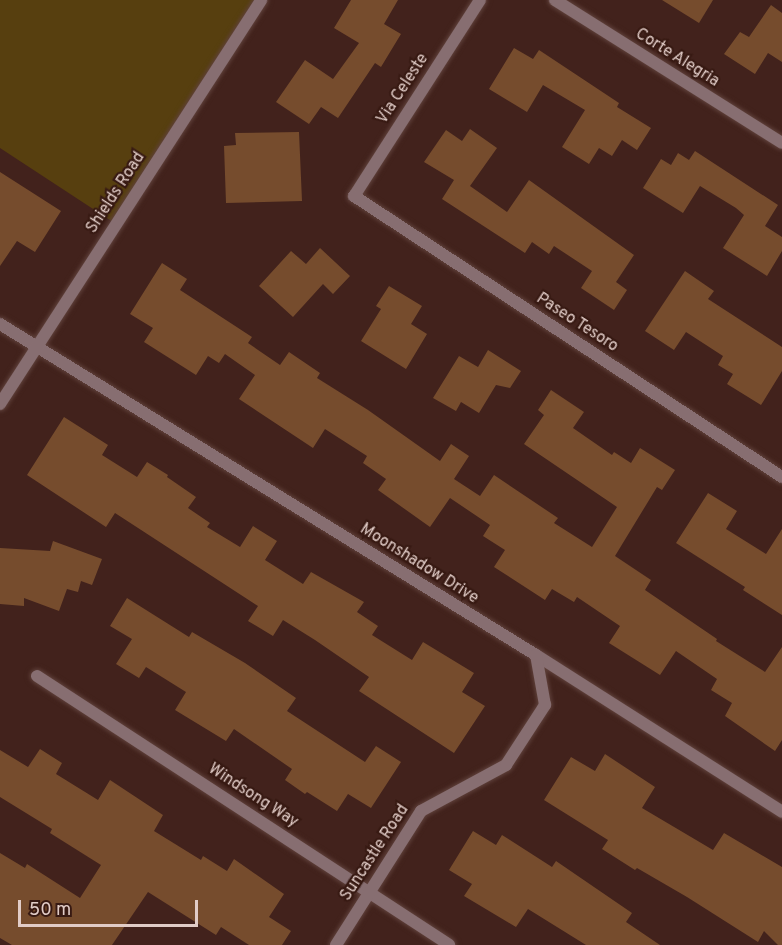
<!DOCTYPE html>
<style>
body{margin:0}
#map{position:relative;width:782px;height:945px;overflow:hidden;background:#42221c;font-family:Overpass,sans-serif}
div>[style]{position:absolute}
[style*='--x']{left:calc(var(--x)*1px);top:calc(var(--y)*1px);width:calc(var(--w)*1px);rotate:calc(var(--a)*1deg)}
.green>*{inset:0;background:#573f0f}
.building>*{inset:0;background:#764c2d}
.roads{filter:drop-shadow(0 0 2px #5f413b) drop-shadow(0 0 2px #5f413b)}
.minor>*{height:12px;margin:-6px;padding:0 6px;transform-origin:6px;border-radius:6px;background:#876e71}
.tertiary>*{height:12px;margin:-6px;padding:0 6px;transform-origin:6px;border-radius:6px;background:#876e71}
span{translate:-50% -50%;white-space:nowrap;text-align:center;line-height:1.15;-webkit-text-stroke:4.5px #371912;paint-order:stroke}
.street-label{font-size:16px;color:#e1ccc7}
.scale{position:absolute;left:18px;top:900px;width:180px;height:27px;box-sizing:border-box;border:3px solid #e1ccc7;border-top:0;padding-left:8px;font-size:18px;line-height:21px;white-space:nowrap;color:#e1ccc7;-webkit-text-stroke:4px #371912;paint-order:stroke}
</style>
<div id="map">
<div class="green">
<div style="clip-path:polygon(0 0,261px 0,116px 224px,0 148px)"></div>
</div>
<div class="building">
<div style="clip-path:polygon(351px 0,398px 0,384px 24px,401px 34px,381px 67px,375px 63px,338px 118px,321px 107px,309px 124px,276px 102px,305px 60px,333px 79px,359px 43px,334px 28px)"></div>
<div style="clip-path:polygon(662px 0,713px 0,699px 23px)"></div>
<div style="clip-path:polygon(771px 5px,782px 13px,782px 62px,768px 53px,755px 74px,724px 54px,740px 32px,749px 37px)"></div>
<div style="clip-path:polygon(514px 48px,533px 59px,539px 50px,619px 103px,617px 107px,651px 128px,637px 150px,622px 140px,612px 156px,599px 148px,589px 164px,562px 147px,585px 110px,543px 85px,527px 112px,489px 89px)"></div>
<div style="clip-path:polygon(470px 129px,497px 148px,470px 186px,507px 212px,529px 180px,634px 255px,616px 282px,627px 290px,614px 310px,581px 288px,592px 271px,554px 246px,549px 254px,532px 242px,525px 253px,442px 199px,454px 180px,424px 162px,446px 130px,462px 141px)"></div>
<div style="clip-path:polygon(299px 132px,302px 201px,226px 203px,224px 146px,236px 145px,235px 133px)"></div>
<div style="clip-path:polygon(695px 151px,778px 205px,765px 226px,782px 237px,782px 251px,767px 276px,723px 248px,744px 215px,736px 208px,700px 186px,683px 213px,643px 188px,661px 159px,671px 165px,678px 153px,689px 160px)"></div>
<div style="clip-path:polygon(0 172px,61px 211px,35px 252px,17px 241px,0 266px)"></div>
<div style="clip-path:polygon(320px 248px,350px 276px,333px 294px,323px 284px,293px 317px,259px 286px,291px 251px,306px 264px)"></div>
<div style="clip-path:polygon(162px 263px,187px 279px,180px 290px,252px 337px,248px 343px,280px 365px,289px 352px,320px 373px,317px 378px,368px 410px,440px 461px,451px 444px,469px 456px,454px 479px,480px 496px,494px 475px,558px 518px,554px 523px,592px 547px,617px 507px,524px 444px,544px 415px,538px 410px,551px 390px,584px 412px,573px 428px,612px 455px,614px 452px,631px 463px,640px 448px,675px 470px,662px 490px,657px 487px,615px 556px,651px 580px,645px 590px,717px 639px,716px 641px,765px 672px,782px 647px,782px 740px,775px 751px,725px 716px,732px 703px,711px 690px,717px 679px,676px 651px,660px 675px,609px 643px,620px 626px,577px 597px,574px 602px,552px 589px,545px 600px,494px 567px,505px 550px,483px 536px,490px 525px,450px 498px,430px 527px,378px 490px,386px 479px,363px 463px,367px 456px,325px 429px,313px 448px,239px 399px,255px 375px,225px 354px,219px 363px,208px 356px,196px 375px,144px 342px,153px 328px,130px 314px)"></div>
<div style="clip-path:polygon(685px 271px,714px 291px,708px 299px,782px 347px,782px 371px,761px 405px,727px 384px,733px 374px,718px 365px,723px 356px,686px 332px,674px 350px,645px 331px)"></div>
<div style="clip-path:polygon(389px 286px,422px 306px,411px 324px,427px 334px,406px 369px,361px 341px,381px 309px,376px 306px)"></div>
<div style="clip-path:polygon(488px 350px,521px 371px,510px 388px,496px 385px,479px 413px,461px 402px,456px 411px,433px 398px,459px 356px,478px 367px)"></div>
<div style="clip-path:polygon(64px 417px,108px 445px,102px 455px,137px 477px,147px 462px,168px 475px,167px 477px,196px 497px,188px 508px,210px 523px,207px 527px,240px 547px,253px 526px,277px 541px,265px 560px,303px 584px,311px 572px,364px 602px,357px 612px,378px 626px,372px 635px,412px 660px,423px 642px,474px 673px,462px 692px,485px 706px,454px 753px,359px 691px,369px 677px,315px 640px,283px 620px,273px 636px,248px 621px,258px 606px,115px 513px,106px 527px,27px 475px)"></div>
<div style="clip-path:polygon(708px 493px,737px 511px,726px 529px,766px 554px,782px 529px,782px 615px,743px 590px,745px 587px,676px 543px)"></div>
<div style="clip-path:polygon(53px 541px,102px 559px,92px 585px,81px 581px,78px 592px,67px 589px,59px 611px,24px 598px,24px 606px,0 604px,0 548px,50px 551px)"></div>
<div style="clip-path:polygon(127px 598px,189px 637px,192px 632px,245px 663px,296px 698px,287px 711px,365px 762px,376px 746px,401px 762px,371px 808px,348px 794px,337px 811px,307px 792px,305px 794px,285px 780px,292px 769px,234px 729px,226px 741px,175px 710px,186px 692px,146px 667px,139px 678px,116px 664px,132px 639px,110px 626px)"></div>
<div style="clip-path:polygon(40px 749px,62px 763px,56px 774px,98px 800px,110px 780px,163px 815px,154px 831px,201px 860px,203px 856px,227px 871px,234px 859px,284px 894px,269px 917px,291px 931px,282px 945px,249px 945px,221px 927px,216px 935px,148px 892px,112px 945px,12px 945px,0 938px,0 853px,25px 868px,27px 864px,80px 898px,101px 865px,50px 833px,52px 829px,0 797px,0 750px,28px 767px)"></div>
<div style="clip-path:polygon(605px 754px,655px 787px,642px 808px,713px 850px,724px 833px,782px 867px,782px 945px,778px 945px,764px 931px,758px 942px,687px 897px,637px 868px,635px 870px,602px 849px,608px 840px,544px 800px,571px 757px,595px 771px)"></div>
<div style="clip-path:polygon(473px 831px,496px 845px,502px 835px,552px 867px,556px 861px,632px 913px,626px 922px,660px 945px,586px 945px,528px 909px,516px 927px,464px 896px,472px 884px,449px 870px)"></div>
</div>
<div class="roads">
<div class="minor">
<div style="--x:480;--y:0;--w:233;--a:122.7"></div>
<div style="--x:354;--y:196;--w:512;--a:33.29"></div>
<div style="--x:555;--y:0;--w:268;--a:32.2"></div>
<div style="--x:0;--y:324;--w:630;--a:31.7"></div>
<div style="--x:536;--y:655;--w:292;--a:32.5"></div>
<div style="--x:37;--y:676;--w:492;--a:33.1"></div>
<div style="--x:336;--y:945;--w:159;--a:-57.6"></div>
<div style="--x:421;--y:811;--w:97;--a:-28.4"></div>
<div style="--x:506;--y:765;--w:72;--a:-57"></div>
<div style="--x:545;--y:705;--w:51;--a:-100.2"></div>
</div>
<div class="tertiary">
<div style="--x:0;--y:404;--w:481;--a:-57.1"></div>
</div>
</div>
<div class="street-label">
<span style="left:677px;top:58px;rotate:32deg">Corte Alegria</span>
<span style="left:403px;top:89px;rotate:-57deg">Via Celeste</span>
<span style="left:116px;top:193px;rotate:-57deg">Shields Road</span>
<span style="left:577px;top:323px;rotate:33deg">Paseo Tesoro</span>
<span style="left:419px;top:564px;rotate:32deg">Moonshadow Drive</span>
<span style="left:253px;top:796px;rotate:33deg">Windsong Way</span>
<span style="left:375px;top:853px;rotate:-57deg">Suncastle Road</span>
</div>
<div class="scale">50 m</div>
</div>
